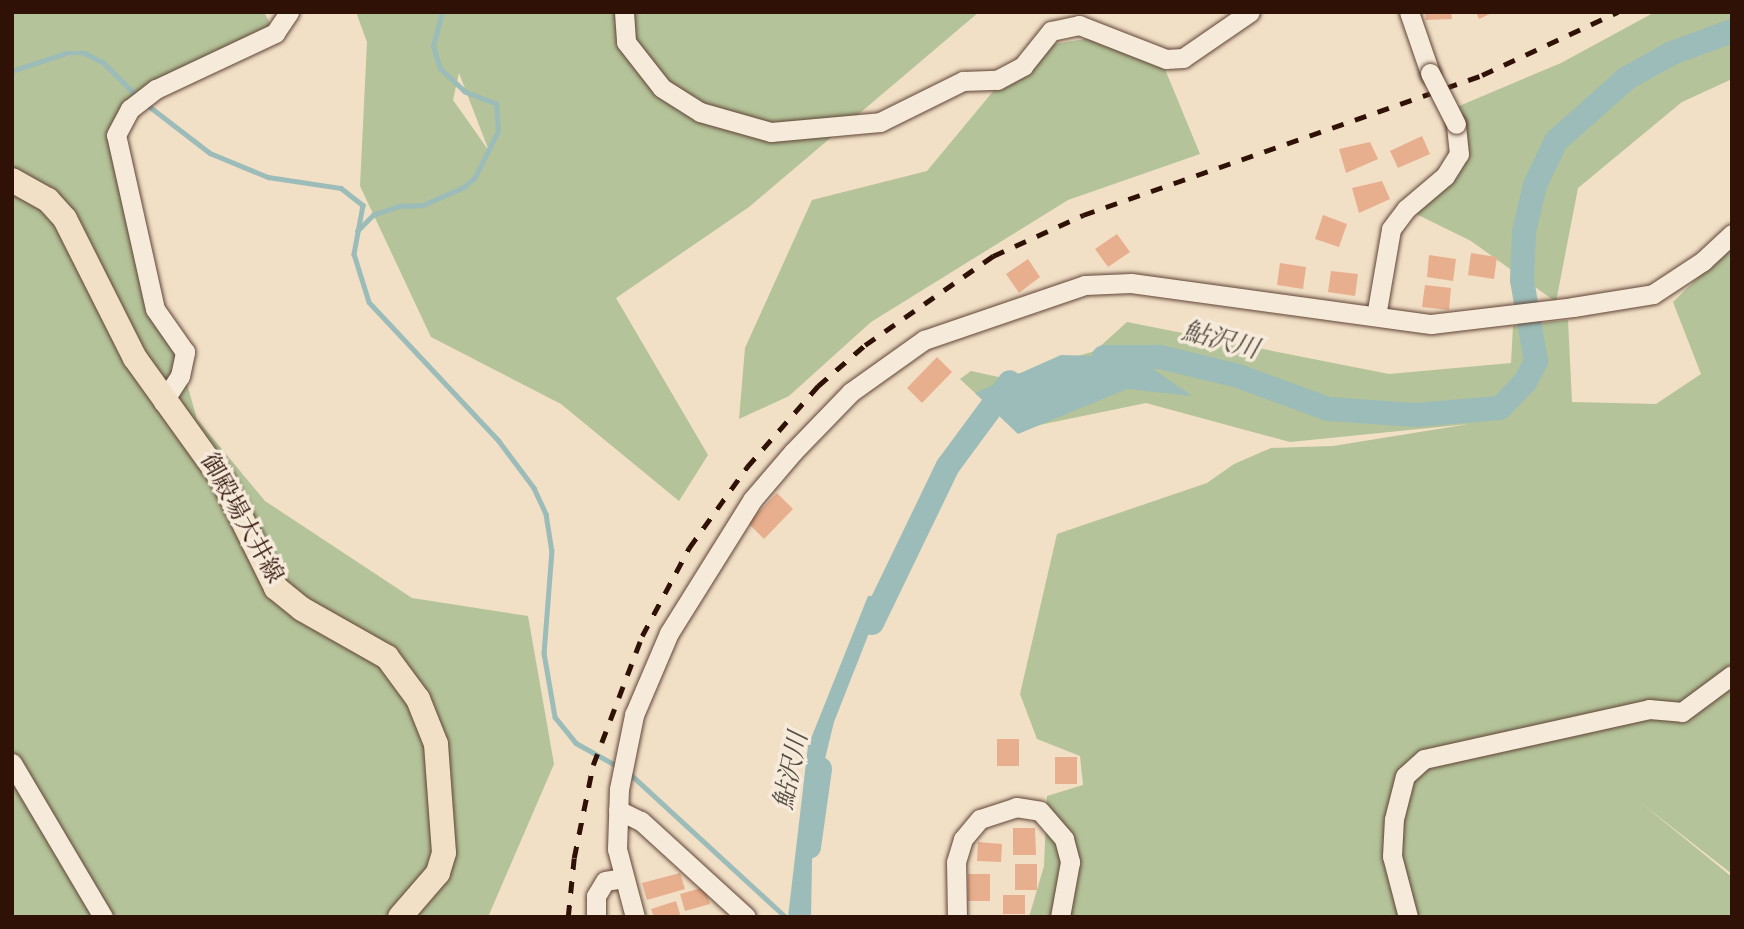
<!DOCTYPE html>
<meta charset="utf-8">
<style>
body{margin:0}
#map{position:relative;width:1744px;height:929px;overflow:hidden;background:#f1dfc6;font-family:"Sorts Mill Goudy","Noto Serif JP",serif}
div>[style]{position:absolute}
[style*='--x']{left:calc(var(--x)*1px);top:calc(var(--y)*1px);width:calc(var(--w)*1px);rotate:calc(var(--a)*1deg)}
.green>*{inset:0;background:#b4c399}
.water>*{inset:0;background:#9bbcb8}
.stream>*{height:4.5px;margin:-2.25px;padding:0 2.25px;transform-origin:2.25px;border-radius:2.25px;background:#9bbcb8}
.river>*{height:24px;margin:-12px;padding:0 12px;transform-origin:12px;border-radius:12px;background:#9bbcb8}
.building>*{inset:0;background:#e8af8e}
.roads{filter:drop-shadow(0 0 2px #604436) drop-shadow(0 0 2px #604436)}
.minor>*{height:19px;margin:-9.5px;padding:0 9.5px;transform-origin:9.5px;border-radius:9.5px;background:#f6eada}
.major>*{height:24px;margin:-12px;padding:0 12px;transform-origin:12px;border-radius:12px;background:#f1dfc6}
.rail>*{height:4.5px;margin-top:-2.25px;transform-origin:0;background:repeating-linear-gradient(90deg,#2f1106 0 12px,transparent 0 24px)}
.bridges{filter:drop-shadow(0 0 2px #604436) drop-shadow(0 0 2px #604436)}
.minor-bridge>*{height:19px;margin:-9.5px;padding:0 9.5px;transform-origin:9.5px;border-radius:9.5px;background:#f6eada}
span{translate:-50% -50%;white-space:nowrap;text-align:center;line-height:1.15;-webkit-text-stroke:7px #f6eada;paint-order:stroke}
.street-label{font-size:24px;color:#2f1106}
.water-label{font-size:26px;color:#554d44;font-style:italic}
.frame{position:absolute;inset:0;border:14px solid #2f1106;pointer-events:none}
</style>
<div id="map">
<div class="green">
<div style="clip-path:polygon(12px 12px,264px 12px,275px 33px,156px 89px,116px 135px,197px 419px,265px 501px,412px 598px,528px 616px,554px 764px,488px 917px,12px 917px)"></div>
<div style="clip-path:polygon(evenodd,356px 12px,979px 12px,749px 207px,616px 298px,708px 455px,679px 501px,561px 404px,431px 337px,360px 186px,367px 42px,356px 12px,459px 73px,489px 151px,453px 100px,459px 73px)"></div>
<div style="clip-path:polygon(1655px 12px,1732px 12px,1732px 79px,1682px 102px,1578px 188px,1556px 302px,1471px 241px,1406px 209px,1459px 154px,1452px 109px,1561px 63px)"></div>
<div style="clip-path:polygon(1104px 36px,1162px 62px,1200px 154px,1068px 200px,871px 322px,789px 396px,739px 419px,745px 348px,812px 200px,927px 171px,995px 89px,1054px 44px)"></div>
<div style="clip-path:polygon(1732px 244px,1732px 874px,1641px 803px,1732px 877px,1732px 917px,1029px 917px,1044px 866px,1047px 796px,1083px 785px,1080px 756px,1037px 739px,1020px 694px,1057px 534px,1207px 483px,1234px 464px,1271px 448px,1333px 446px,1469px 424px,1290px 442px,1146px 403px,1015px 430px,960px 379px,971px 371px,1003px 378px,1095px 351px,1127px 322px,1389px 374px,1511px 363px,1513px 326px,1568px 320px,1572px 402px,1656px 404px,1701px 374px,1673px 302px)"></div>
</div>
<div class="water">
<div style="clip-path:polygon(1061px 355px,1136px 357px,1192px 396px,1127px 389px,1018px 434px,975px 393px)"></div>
<div style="clip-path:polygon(884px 595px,834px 722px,813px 808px,811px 917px,788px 917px,808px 746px,868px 596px)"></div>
</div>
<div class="stream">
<div style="--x:12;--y:71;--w:57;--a:-18.4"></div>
<div style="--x:66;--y:53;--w:19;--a:0"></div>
<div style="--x:85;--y:53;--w:21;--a:28"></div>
<div style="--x:104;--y:63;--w:48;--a:45"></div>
<div style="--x:145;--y:103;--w:82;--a:37.6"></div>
<div style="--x:210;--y:153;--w:63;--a:22.5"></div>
<div style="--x:268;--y:177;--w:74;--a:8.6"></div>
<div style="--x:341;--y:188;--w:28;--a:38"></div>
<div style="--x:363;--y:205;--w:50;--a:100.4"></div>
<div style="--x:354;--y:254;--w:50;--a:72.6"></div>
<div style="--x:369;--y:302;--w:190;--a:46.9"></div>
<div style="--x:499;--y:441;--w:59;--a:53.3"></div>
<div style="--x:534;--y:488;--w:29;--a:65"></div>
<div style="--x:546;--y:514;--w:36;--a:81"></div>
<div style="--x:552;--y:550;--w:103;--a:94.4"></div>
<div style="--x:544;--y:653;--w:65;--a:80.2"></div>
<div style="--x:555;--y:717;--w:33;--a:51"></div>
<div style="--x:576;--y:743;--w:49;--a:29.2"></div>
<div style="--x:357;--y:231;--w:23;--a:-45"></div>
<div style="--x:373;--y:215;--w:28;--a:-19"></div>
<div style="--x:399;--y:206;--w:24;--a:-2"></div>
<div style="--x:423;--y:205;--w:45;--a:-23.7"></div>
<div style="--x:464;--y:187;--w:15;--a:-42"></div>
<div style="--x:475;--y:177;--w:51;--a:-63.4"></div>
<div style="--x:498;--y:131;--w:27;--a:-94"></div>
<div style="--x:496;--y:104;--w:33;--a:-159"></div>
<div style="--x:465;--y:92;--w:34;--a:-137"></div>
<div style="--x:440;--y:69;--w:24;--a:-107"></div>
<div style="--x:433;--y:46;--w:35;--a:-75"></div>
<div style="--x:627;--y:771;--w:216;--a:42.6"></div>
</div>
<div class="river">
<div style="--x:1104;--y:357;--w:56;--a:0"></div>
<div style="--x:1160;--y:357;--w:80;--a:13.7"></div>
<div style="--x:1238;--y:376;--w:96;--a:20.1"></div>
<div style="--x:1328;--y:409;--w:87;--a:3.9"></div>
<div style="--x:1415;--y:415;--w:85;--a:-4.7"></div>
<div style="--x:1500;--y:408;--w:36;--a:-46"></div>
<div style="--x:1525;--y:382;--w:24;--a:-62"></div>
<div style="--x:1536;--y:361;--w:82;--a:-99.8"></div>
<div style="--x:1522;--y:280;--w:48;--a:-87.6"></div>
<div style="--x:1524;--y:232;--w:48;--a:-76.8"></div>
<div style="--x:1535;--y:185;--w:49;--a:-64.5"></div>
<div style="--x:1556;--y:141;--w:95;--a:-41.6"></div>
<div style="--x:1627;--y:78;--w:51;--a:-29.1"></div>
<div style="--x:1672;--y:53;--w:64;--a:-20.1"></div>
<div style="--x:872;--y:623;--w:174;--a:-64.2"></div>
<div style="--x:948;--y:466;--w:104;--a:-53.6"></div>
<div style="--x:809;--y:847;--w:79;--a:-82"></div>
</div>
<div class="building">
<div style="clip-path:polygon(1425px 12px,1451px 12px,1452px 19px,1426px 20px)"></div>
<div style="clip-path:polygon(1476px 12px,1494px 12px,1479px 19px)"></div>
<div style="clip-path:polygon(1422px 136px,1430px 154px,1398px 168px,1390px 151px)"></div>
<div style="clip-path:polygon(1370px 142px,1378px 159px,1346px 173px,1339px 149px)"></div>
<div style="clip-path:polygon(1382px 181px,1390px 199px,1359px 213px,1352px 188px)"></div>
<div style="clip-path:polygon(1323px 215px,1347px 224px,1339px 247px,1315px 239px)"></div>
<div style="clip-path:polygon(1117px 234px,1130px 252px,1108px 267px,1095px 249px)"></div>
<div style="clip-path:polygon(1471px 253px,1497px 257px,1494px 279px,1468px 275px)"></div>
<div style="clip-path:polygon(1429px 255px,1456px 259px,1453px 281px,1427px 277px)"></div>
<div style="clip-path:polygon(1028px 259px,1040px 277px,1019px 293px,1006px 274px)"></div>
<div style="clip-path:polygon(1280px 263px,1306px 267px,1303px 289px,1277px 285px)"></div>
<div style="clip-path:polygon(1331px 271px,1358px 274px,1355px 296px,1328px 292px)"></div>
<div style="clip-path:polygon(1425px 285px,1451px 288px,1449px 310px,1422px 307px)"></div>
<div style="clip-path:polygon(937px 357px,952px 372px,922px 403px,907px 388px)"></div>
<div style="clip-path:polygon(777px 493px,793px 509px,764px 539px,748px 523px)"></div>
<div style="clip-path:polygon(997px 739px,1019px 739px,1019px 766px,997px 766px)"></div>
<div style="clip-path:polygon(1055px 757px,1077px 757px,1077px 784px,1055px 784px)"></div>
<div style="clip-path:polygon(1013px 828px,1035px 828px,1036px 855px,1013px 855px)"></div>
<div style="clip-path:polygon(978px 842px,1002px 844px,1001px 862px,977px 861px)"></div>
<div style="clip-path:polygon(1015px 864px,1037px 864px,1037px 890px,1015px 890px)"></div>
<div style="clip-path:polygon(680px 873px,685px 889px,647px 900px,642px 883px)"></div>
<div style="clip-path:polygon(968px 874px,990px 874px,990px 901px,968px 901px)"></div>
<div style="clip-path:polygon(705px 887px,710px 904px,685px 911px,680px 894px)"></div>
<div style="clip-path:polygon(1003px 895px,1025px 895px,1025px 914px,1003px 914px)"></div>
<div style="clip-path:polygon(676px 901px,681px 917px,654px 917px,651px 909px)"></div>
</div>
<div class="roads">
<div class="minor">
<div style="--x:624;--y:12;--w:30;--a:86"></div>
<div style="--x:626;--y:42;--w:58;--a:52"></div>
<div style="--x:662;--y:88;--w:45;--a:32.3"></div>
<div style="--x:700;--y:112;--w:74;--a:15.7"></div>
<div style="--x:771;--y:132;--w:109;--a:-5.2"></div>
<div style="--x:880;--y:122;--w:93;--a:-26.3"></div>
<div style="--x:963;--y:81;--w:34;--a:-2"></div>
<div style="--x:997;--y:80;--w:30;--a:-28"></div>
<div style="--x:1023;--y:66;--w:45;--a:-51.3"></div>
<div style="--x:1051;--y:31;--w:29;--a:-12"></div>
<div style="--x:1079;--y:25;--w:93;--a:21.3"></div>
<div style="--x:1166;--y:59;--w:17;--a:-3"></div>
<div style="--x:1183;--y:58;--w:81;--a:-34.5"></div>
<div style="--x:1409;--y:12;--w:65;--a:71"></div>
<div style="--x:1376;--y:316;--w:88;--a:-80.2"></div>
<div style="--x:1391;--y:229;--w:25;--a:-53"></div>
<div style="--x:1406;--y:209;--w:51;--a:-40.2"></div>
<div style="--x:1445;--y:176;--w:26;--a:-58"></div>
<div style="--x:1459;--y:154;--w:30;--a:-96"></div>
<div style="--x:163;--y:402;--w:31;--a:-57"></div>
<div style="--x:180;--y:376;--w:25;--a:-78"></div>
<div style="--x:185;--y:352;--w:52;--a:-124.9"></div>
<div style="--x:155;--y:309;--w:178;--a:-102.6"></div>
<div style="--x:116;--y:135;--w:30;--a:-62"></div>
<div style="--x:130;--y:109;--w:33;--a:-38"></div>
<div style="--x:156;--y:89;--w:132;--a:-25.2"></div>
<div style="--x:275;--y:33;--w:25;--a:-56"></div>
<div style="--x:12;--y:763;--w:179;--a:59.4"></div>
<div style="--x:618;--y:810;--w:25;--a:26"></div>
<div style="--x:641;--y:821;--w:142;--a:42.4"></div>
<div style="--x:596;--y:917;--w:21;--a:-90"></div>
<div style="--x:596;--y:896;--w:17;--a:-59"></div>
<div style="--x:605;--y:881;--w:18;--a:-9"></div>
<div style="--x:635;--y:917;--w:70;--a:-104.8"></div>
<div style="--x:617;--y:849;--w:60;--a:-88.1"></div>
<div style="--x:619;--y:789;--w:76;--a:-78.5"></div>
<div style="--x:634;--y:715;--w:89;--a:-66.9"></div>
<div style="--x:669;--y:633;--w:157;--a:-58"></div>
<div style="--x:752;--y:500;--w:63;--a:-49.5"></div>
<div style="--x:793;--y:452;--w:83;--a:-46"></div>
<div style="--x:851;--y:392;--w:90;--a:-35.5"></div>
<div style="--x:924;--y:340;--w:170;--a:-18.9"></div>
<div style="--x:1085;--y:285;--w:46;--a:-2.5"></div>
<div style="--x:1131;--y:283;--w:303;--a:7.8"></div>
<div style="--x:1431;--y:324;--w:143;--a:-6.8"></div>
<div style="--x:1573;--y:307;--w:81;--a:-9.2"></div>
<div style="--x:1653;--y:294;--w:60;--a:-33.4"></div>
<div style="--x:1703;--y:261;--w:40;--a:-43"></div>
<div style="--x:957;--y:917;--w:55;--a:-91"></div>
<div style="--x:956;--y:862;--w:24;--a:-73"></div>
<div style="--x:963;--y:839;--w:26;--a:-50"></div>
<div style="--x:980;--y:819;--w:38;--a:-18"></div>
<div style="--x:1016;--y:807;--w:24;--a:9"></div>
<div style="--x:1040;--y:811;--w:37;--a:49"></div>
<div style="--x:1064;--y:839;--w:24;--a:75"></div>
<div style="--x:1070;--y:862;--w:56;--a:100.3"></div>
<div style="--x:1408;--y:917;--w:63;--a:-104.7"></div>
<div style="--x:1392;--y:856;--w:37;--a:-87"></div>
<div style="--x:1394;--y:819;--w:44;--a:-75.7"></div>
<div style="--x:1405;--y:776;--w:25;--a:-42"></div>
<div style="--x:1424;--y:759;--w:230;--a:-12.5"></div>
<div style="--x:1649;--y:709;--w:33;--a:5"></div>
<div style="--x:1682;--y:712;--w:62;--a:-36.5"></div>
</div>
<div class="major">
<div style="--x:12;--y:180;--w:41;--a:29.1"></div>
<div style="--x:48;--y:200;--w:25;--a:48"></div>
<div style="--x:65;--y:219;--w:156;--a:63.3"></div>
<div style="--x:135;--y:358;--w:149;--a:54.3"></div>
<div style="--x:222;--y:479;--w:122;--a:63.6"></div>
<div style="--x:276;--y:588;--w:33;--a:39"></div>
<div style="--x:302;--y:609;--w:98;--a:29.5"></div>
<div style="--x:387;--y:657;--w:52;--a:53.6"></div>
<div style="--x:418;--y:699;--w:48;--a:68.2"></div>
<div style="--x:436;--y:744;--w:109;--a:85.8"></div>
<div style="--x:444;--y:853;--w:21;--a:107"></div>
<div style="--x:438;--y:873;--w:58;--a:130.8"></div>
</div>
</div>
<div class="rail">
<div style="--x:568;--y:917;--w:59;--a:-84.2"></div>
<div style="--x:574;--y:858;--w:95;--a:-78.5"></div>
<div style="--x:593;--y:765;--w:138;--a:-69.2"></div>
<div style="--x:642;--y:636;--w:100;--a:-61.9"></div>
<div style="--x:689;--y:548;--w:100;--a:-54.4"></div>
<div style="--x:747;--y:467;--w:108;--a:-48.8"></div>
<div style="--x:818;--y:386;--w:62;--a:-41.1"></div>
<div style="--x:865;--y:345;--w:156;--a:-34.8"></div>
<div style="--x:993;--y:256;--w:99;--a:-24.5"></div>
<div style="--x:1083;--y:215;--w:423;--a:-19.3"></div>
<div style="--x:1482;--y:75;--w:150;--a:-24.9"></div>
</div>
<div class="bridges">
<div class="minor-bridge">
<div style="--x:1430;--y:73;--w:57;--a:63"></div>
</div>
</div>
<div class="street-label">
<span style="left:240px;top:519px;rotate:61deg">御殿場大井線</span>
</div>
<div class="water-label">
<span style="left:1220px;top:342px;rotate:15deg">鮎沢川</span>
<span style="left:793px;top:771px;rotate:-78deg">鮎沢川</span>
</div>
<div class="frame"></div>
</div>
